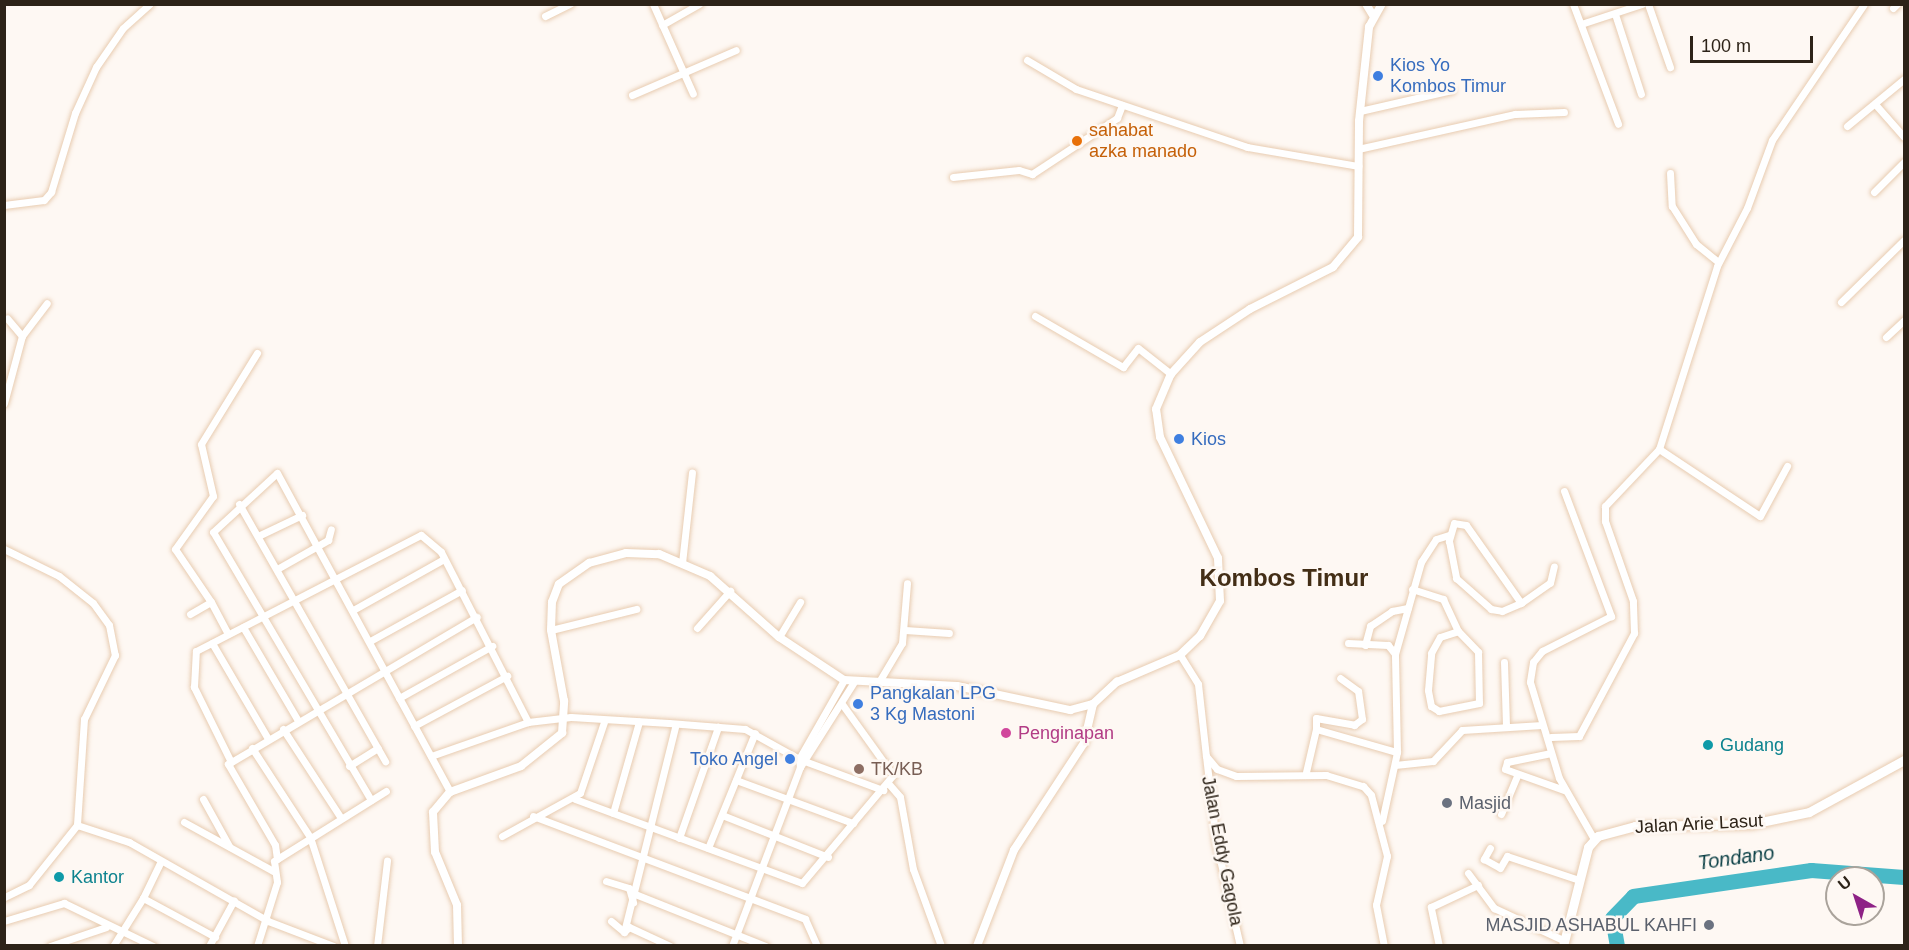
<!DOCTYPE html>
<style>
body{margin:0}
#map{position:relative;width:1909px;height:950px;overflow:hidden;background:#fef8f3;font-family:Arial,sans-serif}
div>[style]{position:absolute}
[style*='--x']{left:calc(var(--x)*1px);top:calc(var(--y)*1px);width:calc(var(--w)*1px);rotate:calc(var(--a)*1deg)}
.river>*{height:15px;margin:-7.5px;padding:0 7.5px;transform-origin:7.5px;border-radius:7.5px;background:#49b9c7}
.roads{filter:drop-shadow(0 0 2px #e8ccb1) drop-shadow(0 0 2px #e8ccb1)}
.minor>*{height:7px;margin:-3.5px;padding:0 3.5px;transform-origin:3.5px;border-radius:3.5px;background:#fff}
.tertiary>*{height:8px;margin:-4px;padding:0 4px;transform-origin:4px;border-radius:4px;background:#fff}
.secondary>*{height:9px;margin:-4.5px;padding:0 4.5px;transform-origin:4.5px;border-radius:4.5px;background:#fff}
.dots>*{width:16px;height:16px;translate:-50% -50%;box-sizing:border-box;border:3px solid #fef8f3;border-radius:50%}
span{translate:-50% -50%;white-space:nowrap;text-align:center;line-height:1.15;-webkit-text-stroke:5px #fef8f3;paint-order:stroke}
.shop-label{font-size:18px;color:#366cbe}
.left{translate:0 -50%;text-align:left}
.right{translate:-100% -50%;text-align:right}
.food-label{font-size:18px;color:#c56008}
.hotel-label{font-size:18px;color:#b23c85}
.culture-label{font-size:18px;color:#0d838f}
.education-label{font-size:18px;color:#785e54}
.worship-label{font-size:18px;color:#5b616d}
.street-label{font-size:18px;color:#2d2318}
.water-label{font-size:20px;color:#093e44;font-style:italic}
.district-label{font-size:24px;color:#432e16;font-weight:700}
.frame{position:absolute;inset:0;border:6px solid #2d2318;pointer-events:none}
.north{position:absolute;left:1825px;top:866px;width:60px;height:60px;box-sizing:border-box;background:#fef8f3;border:2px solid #aaa39b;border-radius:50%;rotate:321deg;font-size:16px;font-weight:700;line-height:24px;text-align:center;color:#2d2318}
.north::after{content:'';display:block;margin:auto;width:21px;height:27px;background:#8e2286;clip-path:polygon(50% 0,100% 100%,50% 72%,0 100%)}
.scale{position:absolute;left:1690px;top:36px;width:123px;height:27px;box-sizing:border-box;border:3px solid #2d2318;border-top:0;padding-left:8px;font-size:18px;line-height:21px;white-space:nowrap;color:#2d2318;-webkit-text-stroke:4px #fef8f3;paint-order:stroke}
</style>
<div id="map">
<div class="river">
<div style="--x:1617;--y:946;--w:28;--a:-100"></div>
<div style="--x:1612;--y:918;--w:30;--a:-46"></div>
<div style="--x:1633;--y:896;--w:180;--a:-8.3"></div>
<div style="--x:1811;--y:870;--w:93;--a:4.3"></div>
</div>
<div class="roads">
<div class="minor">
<div style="--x:653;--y:4;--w:98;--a:66"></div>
<div style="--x:1573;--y:4;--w:128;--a:69.4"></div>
<div style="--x:1648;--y:4;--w:67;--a:70.8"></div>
<div style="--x:1893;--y:8;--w:6;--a:-45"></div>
<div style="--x:1615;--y:14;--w:84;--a:72"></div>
<div style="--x:545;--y:16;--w:28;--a:-26"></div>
<div style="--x:1581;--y:24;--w:64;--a:-18.2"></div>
<div style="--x:662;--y:25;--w:43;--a:-29.6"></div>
<div style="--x:1027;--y:60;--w:57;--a:30.6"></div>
<div style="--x:1076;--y:89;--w:181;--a:18.7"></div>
<div style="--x:1247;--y:147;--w:113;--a:9.7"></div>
<div style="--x:632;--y:95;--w:113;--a:-23.4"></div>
<div style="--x:1875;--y:104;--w:44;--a:48.7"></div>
<div style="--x:1360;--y:111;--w:94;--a:-12.9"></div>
<div style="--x:1847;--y:126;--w:74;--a:-39.5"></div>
<div style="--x:1358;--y:149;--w:161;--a:-12.6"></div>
<div style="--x:1515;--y:114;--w:49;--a:-2.3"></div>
<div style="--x:1670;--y:173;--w:33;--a:87"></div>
<div style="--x:1672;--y:206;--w:45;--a:57.7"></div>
<div style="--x:1696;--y:244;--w:28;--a:39"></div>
<div style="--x:953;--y:177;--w:66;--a:-6.1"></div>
<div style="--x:1019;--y:170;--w:14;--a:17"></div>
<div style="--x:1032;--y:174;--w:102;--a:-33.4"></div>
<div style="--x:1117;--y:118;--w:14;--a:-69"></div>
<div style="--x:1874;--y:192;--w:42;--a:-45"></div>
<div style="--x:4;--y:205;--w:40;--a:-7.1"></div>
<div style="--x:44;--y:200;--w:11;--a:-49"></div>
<div style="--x:51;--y:192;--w:83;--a:-73.1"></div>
<div style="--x:75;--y:113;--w:51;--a:-65.5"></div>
<div style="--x:96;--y:67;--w:47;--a:-55.3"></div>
<div style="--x:123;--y:28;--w:36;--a:-42"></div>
<div style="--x:1841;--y:302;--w:88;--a:-44.5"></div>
<div style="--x:1035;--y:316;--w:102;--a:30.1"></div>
<div style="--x:1123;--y:367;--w:24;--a:-52"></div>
<div style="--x:1138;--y:348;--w:42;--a:38.2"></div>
<div style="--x:22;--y:336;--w:41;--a:-52.9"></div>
<div style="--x:1886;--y:337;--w:25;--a:-43"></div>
<div style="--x:4;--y:403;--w:69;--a:-75"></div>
<div style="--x:22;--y:336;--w:23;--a:-130"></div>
<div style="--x:1659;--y:449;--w:121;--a:33.6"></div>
<div style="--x:1760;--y:516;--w:57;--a:-61.6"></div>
<div style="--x:1564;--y:491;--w:134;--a:69.4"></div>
<div style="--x:1611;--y:616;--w:77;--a:153.1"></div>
<div style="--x:1542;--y:651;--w:14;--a:129"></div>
<div style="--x:1533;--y:662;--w:20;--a:99"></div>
<div style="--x:1530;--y:682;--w:100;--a:73.2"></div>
<div style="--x:1559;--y:778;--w:70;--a:60.2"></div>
<div style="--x:239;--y:504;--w:296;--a:60.4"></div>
<div style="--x:258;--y:536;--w:49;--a:-25.5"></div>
<div style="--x:4;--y:549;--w:61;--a:26.1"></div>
<div style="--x:59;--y:576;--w:43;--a:38.5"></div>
<div style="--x:93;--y:603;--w:27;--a:54"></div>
<div style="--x:109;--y:625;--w:31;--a:79"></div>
<div style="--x:115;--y:655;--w:71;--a:115.8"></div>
<div style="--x:84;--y:719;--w:106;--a:93.8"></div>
<div style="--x:77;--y:825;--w:77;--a:128.7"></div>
<div style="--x:29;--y:885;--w:28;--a:154"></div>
<div style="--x:682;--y:563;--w:91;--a:-83.7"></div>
<div style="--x:277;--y:569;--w:59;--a:-29.6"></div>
<div style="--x:328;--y:540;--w:11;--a:-75"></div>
<div style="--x:1412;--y:589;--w:33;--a:18"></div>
<div style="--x:1443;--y:599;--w:35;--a:65"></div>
<div style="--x:211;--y:602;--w:64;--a:-124.2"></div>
<div style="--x:175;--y:549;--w:65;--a:-54.4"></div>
<div style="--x:213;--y:496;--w:53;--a:-103"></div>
<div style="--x:201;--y:444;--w:107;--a:-58.4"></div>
<div style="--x:1521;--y:603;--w:95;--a:-125.2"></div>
<div style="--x:1466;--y:525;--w:12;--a:-171"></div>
<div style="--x:1454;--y:523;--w:19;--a:106"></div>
<div style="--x:1449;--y:541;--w:38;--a:79"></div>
<div style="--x:1456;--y:578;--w:47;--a:41.5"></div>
<div style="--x:1491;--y:609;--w:11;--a:10"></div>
<div style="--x:1502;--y:611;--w:21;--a:-23"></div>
<div style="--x:1521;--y:603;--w:35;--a:-35"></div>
<div style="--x:1550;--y:583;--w:17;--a:-77"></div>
<div style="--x:353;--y:610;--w:104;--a:-29.3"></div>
<div style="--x:190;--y:614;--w:24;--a:-30"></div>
<div style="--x:211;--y:602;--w:36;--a:62"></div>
<div style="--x:243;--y:627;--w:107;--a:59.6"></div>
<div style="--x:697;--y:628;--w:50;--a:-48.3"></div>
<div style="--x:551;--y:630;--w:88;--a:-13.9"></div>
<div style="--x:905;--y:630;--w:44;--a:3.9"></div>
<div style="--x:1458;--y:631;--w:29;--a:46"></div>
<div style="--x:1478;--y:652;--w:51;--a:88.9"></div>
<div style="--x:1479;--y:703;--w:41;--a:168.7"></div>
<div style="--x:1439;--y:711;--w:9;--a:-148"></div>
<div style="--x:1431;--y:706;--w:16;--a:-101"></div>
<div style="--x:1428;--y:690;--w:37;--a:-85"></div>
<div style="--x:1431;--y:653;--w:18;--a:-61"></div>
<div style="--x:1440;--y:637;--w:19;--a:-18"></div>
<div style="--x:779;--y:637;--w:41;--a:-59"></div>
<div style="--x:370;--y:641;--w:105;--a:-29"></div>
<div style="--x:212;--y:643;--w:111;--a:59.7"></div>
<div style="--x:1348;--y:643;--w:40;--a:2.9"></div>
<div style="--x:1388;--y:645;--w:11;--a:52"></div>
<div style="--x:1365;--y:645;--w:20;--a:-75"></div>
<div style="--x:1370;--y:626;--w:27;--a:-34"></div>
<div style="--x:1392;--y:611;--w:16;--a:-11"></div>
<div style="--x:1180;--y:655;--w:34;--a:58"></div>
<div style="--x:1198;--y:684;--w:72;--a:83.7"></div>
<div style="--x:1206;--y:756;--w:17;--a:50"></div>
<div style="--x:1217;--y:769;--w:20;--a:20"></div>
<div style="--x:1236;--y:776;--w:90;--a:-0.6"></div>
<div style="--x:1326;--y:775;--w:39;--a:17"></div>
<div style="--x:1363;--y:786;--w:12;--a:48"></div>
<div style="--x:1371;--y:795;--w:63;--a:75.3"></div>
<div style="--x:1387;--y:856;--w:50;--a:102.7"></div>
<div style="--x:1376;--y:905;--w:42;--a:79"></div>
<div style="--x:1504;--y:662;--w:65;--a:88.2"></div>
<div style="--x:844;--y:680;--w:91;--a:119.7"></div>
<div style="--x:799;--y:759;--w:8;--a:83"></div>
<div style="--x:800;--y:767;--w:101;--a:-57.6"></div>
<div style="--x:880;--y:680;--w:43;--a:-59.3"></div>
<div style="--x:902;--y:643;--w:60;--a:-85.2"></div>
<div style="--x:399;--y:698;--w:107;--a:-29.2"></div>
<div style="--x:414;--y:726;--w:106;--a:-28.3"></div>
<div style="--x:283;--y:729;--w:106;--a:56.9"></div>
<div style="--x:1316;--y:729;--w:11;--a:-90"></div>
<div style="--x:1316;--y:718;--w:39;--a:10"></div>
<div style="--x:1354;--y:725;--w:10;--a:-37"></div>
<div style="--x:1362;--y:719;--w:28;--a:-98"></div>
<div style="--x:1358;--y:691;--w:22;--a:-144"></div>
<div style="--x:1551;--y:737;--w:28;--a:-2"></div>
<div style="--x:1579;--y:736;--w:117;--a:-61.9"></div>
<div style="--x:1634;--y:633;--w:32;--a:-92"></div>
<div style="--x:1633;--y:601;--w:85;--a:-109.3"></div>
<div style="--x:1605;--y:521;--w:15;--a:-90"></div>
<div style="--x:1605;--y:506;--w:79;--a:-46.5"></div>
<div style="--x:1659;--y:449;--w:192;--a:-72.4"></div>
<div style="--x:1717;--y:266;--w:65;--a:-62.7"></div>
<div style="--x:1747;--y:208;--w:72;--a:-69.8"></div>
<div style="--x:1772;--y:140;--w:164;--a:-55.9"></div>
<div style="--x:252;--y:748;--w:106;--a:56.9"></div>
<div style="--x:310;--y:837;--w:114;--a:72.2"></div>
<div style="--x:1551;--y:753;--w:45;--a:168.4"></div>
<div style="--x:1507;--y:762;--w:7;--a:106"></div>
<div style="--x:1505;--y:769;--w:63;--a:19.6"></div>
<div style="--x:431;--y:756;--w:103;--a:-19.3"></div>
<div style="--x:528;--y:722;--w:43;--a:-6.6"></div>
<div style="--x:571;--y:717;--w:98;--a:3.5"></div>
<div style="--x:669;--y:723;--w:76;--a:4.5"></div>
<div style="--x:745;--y:729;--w:62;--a:29.1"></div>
<div style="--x:799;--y:759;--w:90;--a:20.3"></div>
<div style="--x:1206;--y:756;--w:87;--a:83.4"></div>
<div style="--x:1216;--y:842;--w:107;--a:77"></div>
<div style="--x:231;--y:762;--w:84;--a:-116.3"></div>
<div style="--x:194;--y:687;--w:36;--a:-87"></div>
<div style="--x:196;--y:651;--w:253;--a:-27.3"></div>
<div style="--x:421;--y:535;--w:26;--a:40"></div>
<div style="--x:441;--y:552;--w:191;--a:62.9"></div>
<div style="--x:1395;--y:765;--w:38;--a:-6"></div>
<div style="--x:1433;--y:761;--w:42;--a:-46.9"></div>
<div style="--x:1462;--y:730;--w:80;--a:-3.6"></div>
<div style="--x:349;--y:766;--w:34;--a:-32"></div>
<div style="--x:1306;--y:772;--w:44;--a:-76.9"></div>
<div style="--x:1316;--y:729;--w:84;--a:15.9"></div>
<div style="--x:736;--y:780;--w:125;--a:20.2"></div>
<div style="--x:888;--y:783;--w:18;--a:49"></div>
<div style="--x:900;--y:797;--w:73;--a:79.8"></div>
<div style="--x:913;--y:869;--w:82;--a:70"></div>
<div style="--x:203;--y:799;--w:54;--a:61"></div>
<div style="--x:575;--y:799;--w:242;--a:20.3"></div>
<div style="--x:802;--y:883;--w:141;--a:-49.9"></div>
<div style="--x:893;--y:775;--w:87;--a:-125.7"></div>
<div style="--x:371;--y:800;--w:311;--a:-120.5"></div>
<div style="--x:213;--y:532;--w:87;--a:-42.7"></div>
<div style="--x:277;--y:473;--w:363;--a:61.5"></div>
<div style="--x:613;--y:813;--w:95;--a:-74.1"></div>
<div style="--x:1501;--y:814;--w:41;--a:-67.2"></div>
<div style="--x:722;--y:815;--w:114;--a:21.6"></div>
<div style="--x:533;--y:816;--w:291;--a:20.7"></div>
<div style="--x:805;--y:919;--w:30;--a:66"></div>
<div style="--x:1382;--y:821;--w:71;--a:-77.7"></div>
<div style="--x:1397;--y:752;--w:98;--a:-91.2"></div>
<div style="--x:1395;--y:654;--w:96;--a:-74.2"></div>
<div style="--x:1421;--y:562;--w:27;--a:-57"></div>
<div style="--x:1436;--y:539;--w:14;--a:-17"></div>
<div style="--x:184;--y:822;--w:102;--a:28.8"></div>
<div style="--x:77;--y:825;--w:55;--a:18.1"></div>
<div style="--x:129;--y:842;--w:160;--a:29.6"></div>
<div style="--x:268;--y:921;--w:70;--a:21"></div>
<div style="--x:502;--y:836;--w:89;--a:-28.9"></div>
<div style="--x:580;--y:793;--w:75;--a:-71.3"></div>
<div style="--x:679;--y:838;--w:118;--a:-70.6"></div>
<div style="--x:708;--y:848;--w:124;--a:-67.8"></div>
<div style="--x:1490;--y:848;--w:13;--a:119"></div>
<div style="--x:1484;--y:859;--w:18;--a:29"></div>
<div style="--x:1500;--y:868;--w:14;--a:-60"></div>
<div style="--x:1507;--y:856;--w:76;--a:18.4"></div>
<div style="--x:277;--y:859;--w:14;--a:-98"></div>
<div style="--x:275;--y:845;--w:94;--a:-120.1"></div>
<div style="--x:228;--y:764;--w:289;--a:-30.6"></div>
<div style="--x:1468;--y:873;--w:44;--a:53.4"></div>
<div style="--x:1494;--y:908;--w:76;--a:24.9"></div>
<div style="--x:606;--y:881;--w:24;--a:17"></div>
<div style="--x:629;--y:888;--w:15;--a:74"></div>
<div style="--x:635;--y:894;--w:141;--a:21.7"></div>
<div style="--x:143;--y:898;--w:41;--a:-64.1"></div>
<div style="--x:4;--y:921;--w:63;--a:-16.7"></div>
<div style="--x:64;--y:903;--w:99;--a:25.8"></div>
<div style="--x:611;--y:921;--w:17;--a:40"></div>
<div style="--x:624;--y:932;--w:7;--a:-45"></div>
<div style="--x:629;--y:927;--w:45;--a:24.9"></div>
<div style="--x:624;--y:932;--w:214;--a:-76"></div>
<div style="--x:50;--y:946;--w:59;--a:-18.7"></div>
<div style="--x:113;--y:946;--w:57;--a:-58"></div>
<div style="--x:143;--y:898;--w:82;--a:28.4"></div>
<div style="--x:209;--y:946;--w:52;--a:-61.5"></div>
<div style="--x:257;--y:946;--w:67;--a:-72.6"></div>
<div style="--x:277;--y:882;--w:21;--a:-98"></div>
<div style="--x:274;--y:861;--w:132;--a:-32"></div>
<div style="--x:377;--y:946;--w:86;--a:-83.3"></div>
<div style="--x:732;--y:946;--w:191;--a:-69.2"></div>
<div style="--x:1439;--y:946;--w:40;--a:-102"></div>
<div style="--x:1431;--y:907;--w:52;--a:-25.1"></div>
</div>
<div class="tertiary">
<div style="--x:1366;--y:4;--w:13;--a:58"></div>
<div style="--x:458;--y:946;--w:41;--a:-91.4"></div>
<div style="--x:457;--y:905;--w:57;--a:-112.5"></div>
<div style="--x:435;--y:852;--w:40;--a:-92.9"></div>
<div style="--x:433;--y:812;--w:26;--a:-50"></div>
<div style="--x:450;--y:792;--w:76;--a:-20.1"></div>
<div style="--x:521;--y:766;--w:53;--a:-38.8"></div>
<div style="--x:562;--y:733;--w:32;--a:-86"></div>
<div style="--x:564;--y:701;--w:72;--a:-100.4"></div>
<div style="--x:551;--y:630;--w:28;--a:-88"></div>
<div style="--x:552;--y:602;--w:19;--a:-69"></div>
<div style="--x:559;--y:584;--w:37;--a:-35"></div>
<div style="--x:589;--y:563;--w:38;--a:-15"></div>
<div style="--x:626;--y:553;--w:33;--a:2"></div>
<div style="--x:659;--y:554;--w:56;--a:23.3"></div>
<div style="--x:710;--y:576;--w:92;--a:41.5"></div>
<div style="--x:779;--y:637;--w:78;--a:33.5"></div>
<div style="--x:844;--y:680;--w:113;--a:3"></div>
<div style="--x:957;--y:686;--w:116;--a:12"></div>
<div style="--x:1070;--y:710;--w:24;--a:-15"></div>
<div style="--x:1093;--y:704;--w:33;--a:-43"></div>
<div style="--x:1117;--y:682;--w:69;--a:-23.2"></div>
<div style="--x:1180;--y:655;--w:28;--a:-44"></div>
<div style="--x:1200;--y:636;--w:40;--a:-60.3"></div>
<div style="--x:1220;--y:601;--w:43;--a:-92.7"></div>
<div style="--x:1218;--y:558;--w:134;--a:-115.6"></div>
<div style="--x:1160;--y:437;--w:28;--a:-98"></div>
<div style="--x:1156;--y:409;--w:38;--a:-67"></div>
<div style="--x:1171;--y:374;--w:43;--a:-47.8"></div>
<div style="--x:1200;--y:342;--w:60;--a:-33.4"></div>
<div style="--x:1250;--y:309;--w:93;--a:-26.8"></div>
<div style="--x:1333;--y:267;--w:39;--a:-50"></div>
<div style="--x:1358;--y:237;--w:116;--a:-89.5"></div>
<div style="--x:1359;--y:121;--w:95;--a:-83.9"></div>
<div style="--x:1369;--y:27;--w:26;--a:-61"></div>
<div style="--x:977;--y:946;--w:103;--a:-68.9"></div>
<div style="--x:1014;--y:850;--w:128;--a:-56.8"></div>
<div style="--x:1084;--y:743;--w:40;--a:-77"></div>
</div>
<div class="secondary">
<div style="--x:1563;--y:946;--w:102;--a:-75.8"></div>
<div style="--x:1588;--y:847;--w:15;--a:-48"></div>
<div style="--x:1598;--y:836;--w:38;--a:-15"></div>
<div style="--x:1635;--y:826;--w:116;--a:-1"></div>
<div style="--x:1751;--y:824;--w:59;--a:-11.7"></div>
<div style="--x:1809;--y:812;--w:108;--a:-28.7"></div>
</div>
</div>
<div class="dots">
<div style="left:1378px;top:76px;background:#3f7fe0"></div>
<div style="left:1077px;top:141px;background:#e8710a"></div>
<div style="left:1179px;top:439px;background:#3f7fe0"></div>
<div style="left:858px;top:704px;background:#3f7fe0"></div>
<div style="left:1006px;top:733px;background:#d1479c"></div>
<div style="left:1708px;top:745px;background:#0f9aa8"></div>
<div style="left:790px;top:759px;background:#3f7fe0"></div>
<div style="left:859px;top:769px;background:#8d6e63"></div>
<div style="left:1447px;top:803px;background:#6b7280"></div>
<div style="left:59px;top:877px;background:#0f9aa8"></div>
<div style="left:1709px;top:925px;background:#6b7280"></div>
</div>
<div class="shop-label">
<span class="left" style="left:1390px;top:76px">Kios Yo<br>Kombos Timur</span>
<span class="left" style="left:1191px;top:439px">Kios</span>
<span class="left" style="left:870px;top:704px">Pangkalan LPG<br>3 Kg Mastoni</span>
<span class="right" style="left:778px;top:759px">Toko Angel</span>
</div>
<div class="food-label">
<span class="left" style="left:1089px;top:141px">sahabat<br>azka manado</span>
</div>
<div class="hotel-label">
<span class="left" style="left:1018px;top:733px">Penginapan</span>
</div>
<div class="culture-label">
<span class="left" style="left:1720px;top:745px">Gudang</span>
<span class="left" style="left:71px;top:877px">Kantor</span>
</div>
<div class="education-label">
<span class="left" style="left:871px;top:769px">TK/KB</span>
</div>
<div class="worship-label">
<span class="left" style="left:1459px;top:803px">Masjid</span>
<span class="right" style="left:1697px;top:925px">MASJID ASHABUL KAHFI</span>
</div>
<div class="street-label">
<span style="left:1699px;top:824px;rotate:-3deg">Jalan Arie Lasut</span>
<span style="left:1222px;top:851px;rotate:79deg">Jalan Eddy Gagola</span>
</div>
<div class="water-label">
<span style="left:1736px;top:858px;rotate:-8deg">Tondano</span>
</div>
<div class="district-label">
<span style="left:1284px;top:578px">Kombos Timur</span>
</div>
<div class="frame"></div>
<div class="north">U</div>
<div class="scale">100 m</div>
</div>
